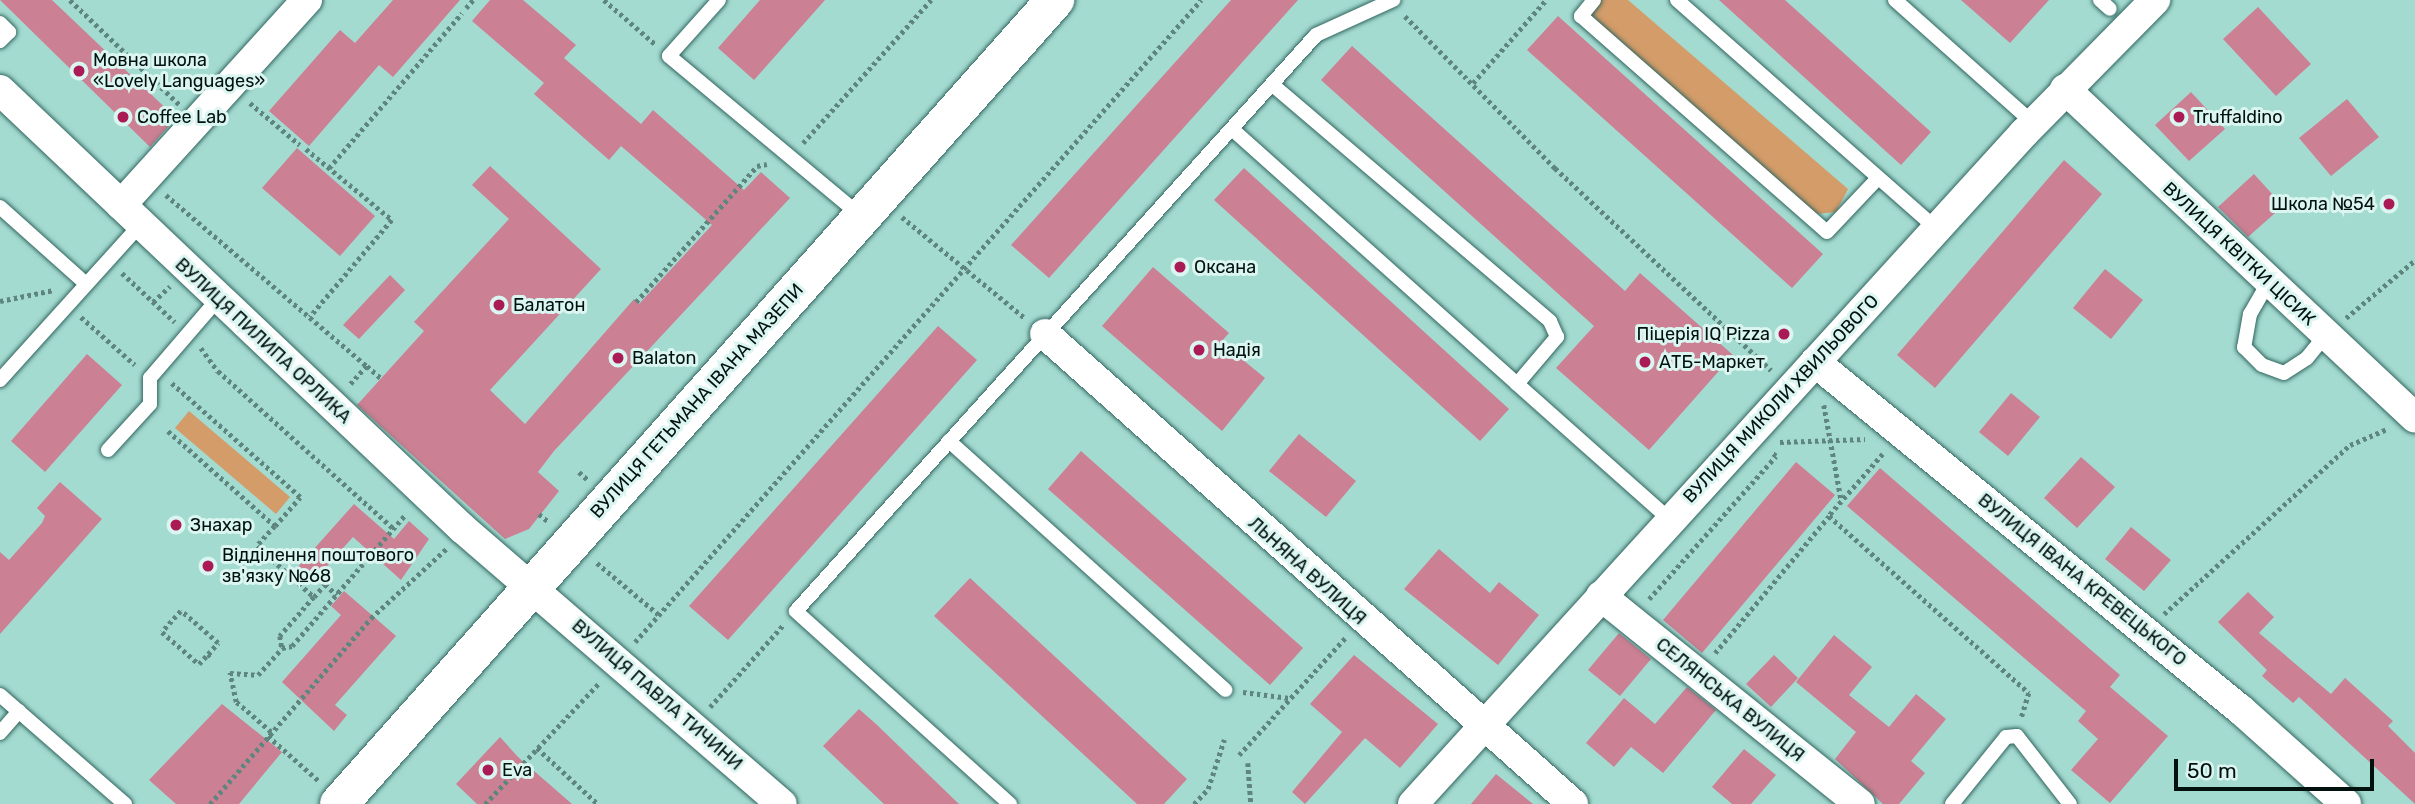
<!DOCTYPE html>
<meta charset="utf-8">
<style>
body{margin:0}
#map{position:relative;width:2415px;height:804px;overflow:hidden;background:#a4dbd1;font-family:Rubik,sans-serif}
div>[style]{position:absolute}
[style*='--x']{left:calc(var(--x)*1px);top:calc(var(--y)*1px);width:calc(var(--w)*1px);rotate:calc(var(--a)*1deg)}
.green>*{inset:0;background:#d49c69}
.building>*{inset:0;background:#cb8093}
.path>*{height:4.5px;margin-top:-2.25px;transform-origin:0;background:repeating-linear-gradient(90deg,#5e857e 0 3.5px,transparent 0 7px)}
.roads{filter:drop-shadow(0 0 2px #32665f) drop-shadow(0 0 2px #32665f)}
.service>*{height:14px;margin:-7px;padding:0 7px;transform-origin:7px;border-radius:7px;background:#fff}
.minor>*{height:30px;margin:-15px;padding:0 15px;transform-origin:15px;border-radius:15px;background:#fff}
.secondary>*{height:38px;margin:-19px;padding:0 19px;transform-origin:19px;border-radius:19px;background:#fff}
.dots>*{width:19px;height:19px;translate:-50% -50%;box-sizing:border-box;border:4px solid #dbf5f0;border-radius:50%}
span{translate:-50% -50%;white-space:nowrap;text-align:center;line-height:1.15;-webkit-text-stroke:6px #dbf5f0;paint-order:stroke}
.poi-label{font-size:18px;color:#00110e}
.left{translate:0 -50%;text-align:left}
.right{translate:-100% -50%;text-align:right}
.street-label{font-size:18px;color:#00110e}
.scale{position:absolute;left:2174px;top:759px;width:200px;height:32px;box-sizing:border-box;border:4px solid #00110e;border-top:0;padding-left:9px;font-size:21px;line-height:24px;white-space:nowrap;color:#00110e;-webkit-text-stroke:5px #dbf5f0;paint-order:stroke}
</style>
<div id="map">
<div class="green">
<div style="clip-path:polygon(1586px 0,1628px 0,1848px 189px,1836px 212px,1807px 215px,1587px 14px)"></div>
<div style="clip-path:polygon(189px 411px,290px 497px,276px 514px,175px 428px)"></div>
</div>
<div class="building">
<div style="clip-path:polygon(0 0,52px 0,176px 118px,150px 147px)"></div>
<div style="clip-path:polygon(393px 0,460px 0,393px 77px,379px 65px,309px 146px,269px 111px,340px 30px,355px 43px)"></div>
<div style="clip-path:polygon(490px 0,523px 0,576px 45px,564px 58px,641px 124px,653px 110px,744px 190px,761px 172px,790px 198px,554px 451px,538px 472px,559px 491px,529px 529px,505px 539px,357px 405px,424px 331px,414px 322px,509px 219px,472px 185px,490px 166px,601px 269px,490px 390px,525px 424px,634px 299px,639px 304px,712px 225px,621px 146px,609px 160px,534px 94px,544px 83px,472px 21px)"></div>
<div style="clip-path:polygon(760px 0,825px 0,754px 80px,718px 48px)"></div>
<div style="clip-path:polygon(1231px 0,1298px 0,1049px 278px,1011px 245px)"></div>
<div style="clip-path:polygon(1719px 0,1785px 0,1931px 132px,1901px 165px)"></div>
<div style="clip-path:polygon(1961px 0,2049px 0,2010px 43px)"></div>
<div style="clip-path:polygon(2258px 7px,2311px 64px,2276px 96px,2223px 39px)"></div>
<div style="clip-path:polygon(1558px 16px,1823px 254px,1792px 288px,1527px 50px)"></div>
<div style="clip-path:polygon(1352px 46px,1625px 291px,1640px 273px,1733px 355px,1649px 450px,1556px 368px,1594px 326px,1321px 80px)"></div>
<div style="clip-path:polygon(2191px 92px,2225px 129px,2189px 161px,2155px 125px)"></div>
<div style="clip-path:polygon(2347px 99px,2379px 137px,2331px 176px,2299px 138px)"></div>
<div style="clip-path:polygon(297px 148px,375px 216px,340px 256px,262px 188px)"></div>
<div style="clip-path:polygon(2064px 160px,2102px 194px,1935px 388px,1897px 355px)"></div>
<div style="clip-path:polygon(1244px 168px,1509px 409px,1480px 441px,1214px 200px)"></div>
<div style="clip-path:polygon(2254px 174px,2283px 206px,2248px 237px,2218px 207px)"></div>
<div style="clip-path:polygon(1153px 267px,1229px 333px,1221px 342px,1265px 378px,1222px 431px,1102px 326px)"></div>
<div style="clip-path:polygon(2105px 269px,2143px 300px,2111px 339px,2073px 308px)"></div>
<div style="clip-path:polygon(390px 275px,405px 290px,359px 339px,343px 325px)"></div>
<div style="clip-path:polygon(938px 326px,977px 360px,728px 640px,689px 606px)"></div>
<div style="clip-path:polygon(87px 354px,122px 385px,45px 472px,11px 441px)"></div>
<div style="clip-path:polygon(2011px 393px,2040px 417px,2008px 456px,1979px 432px)"></div>
<div style="clip-path:polygon(1299px 434px,1356px 481px,1326px 517px,1269px 471px)"></div>
<div style="clip-path:polygon(1081px 451px,1303px 648px,1270px 685px,1048px 489px)"></div>
<div style="clip-path:polygon(2081px 457px,2115px 487px,2077px 528px,2044px 498px)"></div>
<div style="clip-path:polygon(1796px 462px,1835px 495px,1702px 653px,1663px 620px)"></div>
<div style="clip-path:polygon(1880px 468px,2120px 675px,2110px 687px,2168px 736px,2110px 803px,2071px 770px,2098px 739px,2078px 721px,2086px 711px,1847px 506px)"></div>
<div style="clip-path:polygon(60px 482px,102px 519px,0 634px,0 552px,9px 560px,42px 523px,45px 516px,37px 508px)"></div>
<div style="clip-path:polygon(354px 504px,394px 539px,409px 521px,429px 539px,401px 580px,353px 537px,312px 583px,296px 569px)"></div>
<div style="clip-path:polygon(2131px 527px,2171px 560px,2144px 591px,2105px 559px)"></div>
<div style="clip-path:polygon(1439px 549px,1490px 593px,1499px 582px,1539px 615px,1498px 665px,1404px 589px)"></div>
<div style="clip-path:polygon(970px 578px,1187px 779px,1164px 804px,1137px 804px,934px 616px)"></div>
<div style="clip-path:polygon(344px 591px,396px 636px,335px 705px,347px 715px,334px 731px,282px 682px,341px 615px,331px 606px)"></div>
<div style="clip-path:polygon(2248px 592px,2274px 617px,2259px 633px,2331px 694px,2345px 678px,2393px 721px,2388px 726px,2415px 753px,2415px 804px,2299px 697px,2293px 703px,2262px 676px,2267px 670px,2218px 622px)"></div>
<div style="clip-path:polygon(1619px 633px,1651px 659px,1620px 696px,1588px 670px)"></div>
<div style="clip-path:polygon(1834px 635px,1872px 667px,1849px 695px,1889px 727px,1916px 694px,1946px 719px,1911px 761px,1925px 773px,1899px 804px,1883px 804px,1835px 759px,1856px 732px,1796px 682px)"></div>
<div style="clip-path:polygon(1354px 655px,1438px 724px,1400px 768px,1365px 738px,1305px 804px,1292px 792px,1342px 732px,1310px 704px)"></div>
<div style="clip-path:polygon(1774px 655px,1798px 678px,1771px 707px,1746px 684px)"></div>
<div style="clip-path:polygon(1687px 687px,1716px 710px,1663px 773px,1631px 747px,1614px 767px,1586px 743px,1624px 698px,1655px 724px)"></div>
<div style="clip-path:polygon(222px 704px,282px 752px,239px 804px,176px 804px,149px 780px)"></div>
<div style="clip-path:polygon(859px 709px,876px 724px,959px 804px,884px 804px,823px 746px)"></div>
<div style="clip-path:polygon(500px 737px,518px 757px,572px 804px,477px 804px,456px 784px)"></div>
<div style="clip-path:polygon(1744px 749px,1776px 775px,1751px 804px,1732px 804px,1712px 787px)"></div>
<div style="clip-path:polygon(1496px 774px,1533px 804px,1471px 804px)"></div>
</div>
<div class="path">
<div style="--x:70;--y:0;--w:151;--a:43.7"></div>
<div style="--x:604;--y:0;--w:67;--a:40.8"></div>
<div style="--x:466;--y:8;--w:11;--a:-49"></div>
<div style="--x:1405;--y:16;--w:214;--a:45.4"></div>
<div style="--x:1555;--y:168;--w:296;--a:43.1"></div>
<div style="--x:1473;--y:83;--w:111;--a:-48.7"></div>
<div style="--x:250;--y:103;--w:65;--a:40"></div>
<div style="--x:803;--y:143;--w:192;--a:-48.2"></div>
<div style="--x:306;--y:149;--w:112;--a:39.5"></div>
<div style="--x:392;--y:220;--w:127;--a:130.2"></div>
<div style="--x:329;--y:168;--w:204;--a:-49.4"></div>
<div style="--x:166;--y:195;--w:264;--a:40.4"></div>
<div style="--x:367;--y:366;--w:25;--a:132"></div>
<div style="--x:902;--y:217;--w:159;--a:39.4"></div>
<div style="--x:122;--y:273;--w:72;--a:42.8"></div>
<div style="--x:0;--y:301;--w:55;--a:-11.5"></div>
<div style="--x:153;--y:302;--w:23;--a:-43"></div>
<div style="--x:636;--y:302;--w:182;--a:-48.3"></div>
<div style="--x:757;--y:166;--w:10;--a:-11"></div>
<div style="--x:81;--y:317;--w:72;--a:41.6"></div>
<div style="--x:2346;--y:318;--w:90;--a:-40"></div>
<div style="--x:201;--y:348;--w:29;--a:54"></div>
<div style="--x:218;--y:371;--w:237;--a:41.9"></div>
<div style="--x:367;--y:366;--w:18;--a:41"></div>
<div style="--x:1824;--y:405;--w:96;--a:79.7"></div>
<div style="--x:168;--y:431;--w:143;--a:41.6"></div>
<div style="--x:275;--y:526;--w:38;--a:-49"></div>
<div style="--x:300;--y:497;--w:174;--a:-138.5"></div>
<div style="--x:1780;--y:442;--w:85;--a:-2"></div>
<div style="--x:1883;--y:454;--w:82;--a:131.1"></div>
<div style="--x:1829;--y:516;--w:267;--a:41.5"></div>
<div style="--x:2029;--y:693;--w:27;--a:107"></div>
<div style="--x:579;--y:472;--w:12;--a:42"></div>
<div style="--x:539;--y:514;--w:13;--a:39"></div>
<div style="--x:275;--y:526;--w:27;--a:132"></div>
<div style="--x:257;--y:546;--w:76;--a:41.8"></div>
<div style="--x:314;--y:597;--w:52;--a:131.1"></div>
<div style="--x:280;--y:636;--w:12;--a:81"></div>
<div style="--x:597;--y:563;--w:80;--a:39.9"></div>
<div style="--x:314;--y:597;--w:17;--a:-50"></div>
<div style="--x:325;--y:584;--w:16;--a:43"></div>
<div style="--x:1649;--y:599;--w:191;--a:-48.4"></div>
<div style="--x:1776;--y:456;--w:7;--a:-146"></div>
<div style="--x:2164;--y:614;--w:251;--a:-42.3"></div>
<div style="--x:2350;--y:445;--w:40;--a:-23.4"></div>
<div style="--x:635;--y:642;--w:856;--a:-48.6"></div>
<div style="--x:1715;--y:653;--w:178;--a:-50.2"></div>
<div style="--x:208;--y:654;--w:15;--a:-48"></div>
<div style="--x:218;--y:643;--w:49;--a:-139.1"></div>
<div style="--x:181;--y:611;--w:28;--a:132"></div>
<div style="--x:162;--y:632;--w:49;--a:40.9"></div>
<div style="--x:199;--y:664;--w:13;--a:-48"></div>
<div style="--x:208;--y:654;--w:5;--a:37"></div>
<div style="--x:1243;--y:692;--w:47;--a:7.3"></div>
<div style="--x:710;--y:707;--w:111;--a:-48.3"></div>
<div style="--x:271;--y:732;--w:46;--a:-139.4"></div>
<div style="--x:236;--y:702;--w:30;--a:-102"></div>
<div style="--x:230;--y:673;--w:28;--a:4"></div>
<div style="--x:258;--y:675;--w:36;--a:-48"></div>
<div style="--x:282;--y:648;--w:10;--a:-11"></div>
<div style="--x:292;--y:646;--w:174;--a:-49.2"></div>
<div style="--x:268;--y:736;--w:68;--a:41.4"></div>
<div style="--x:537;--y:748;--w:83;--a:42.6"></div>
<div style="--x:1239;--y:755;--w:161;--a:-47.8"></div>
<div style="--x:1248;--y:763;--w:41;--a:85.8"></div>
<div style="--x:210;--y:804;--w:246;--a:-49.1"></div>
<div style="--x:371;--y:618;--w:103;--a:-42.6"></div>
<div style="--x:485;--y:804;--w:166;--a:-46.7"></div>
<div style="--x:1194;--y:804;--w:21;--a:-47"></div>
<div style="--x:1208;--y:789;--w:52;--a:-71.9"></div>
</div>
<div class="roads">
<div class="service">
<div style="--x:719;--y:0;--w:75;--a:131.8"></div>
<div style="--x:669;--y:56;--w:249;--a:39.8"></div>
<div style="--x:1594;--y:0;--w:21;--a:129"></div>
<div style="--x:1581;--y:16;--w:327;--a:41.3"></div>
<div style="--x:1827;--y:232;--w:74;--a:-46.6"></div>
<div style="--x:1677;--y:0;--w:346;--a:41.4"></div>
<div style="--x:1895;--y:0;--w:185;--a:41.7"></div>
<div style="--x:2100;--y:0;--w:13;--a:42"></div>
<div style="--x:0;--y:23;--w:13;--a:45"></div>
<div style="--x:9;--y:32;--w:13;--a:135"></div>
<div style="--x:1232;--y:129;--w:382;--a:41.8"></div>
<div style="--x:1517;--y:384;--w:62;--a:-49.6"></div>
<div style="--x:1557;--y:337;--w:17;--a:-114"></div>
<div style="--x:1550;--y:321;--w:365;--a:-139.6"></div>
<div style="--x:0;--y:207;--w:115;--a:41.8"></div>
<div style="--x:2268;--y:283;--w:36;--a:120"></div>
<div style="--x:2250;--y:314;--w:34;--a:100"></div>
<div style="--x:2244;--y:347;--w:25;--a:45"></div>
<div style="--x:2262;--y:365;--w:23;--a:20"></div>
<div style="--x:2284;--y:373;--w:27;--a:-33"></div>
<div style="--x:2307;--y:358;--w:28;--a:-51"></div>
<div style="--x:0;--y:380;--w:210;--a:-47.9"></div>
<div style="--x:1517;--y:384;--w:205;--a:41.6"></div>
<div style="--x:949;--y:441;--w:372;--a:42"></div>
<div style="--x:108;--y:450;--w:62;--a:-47.6"></div>
<div style="--x:150;--y:404;--w:26;--a:-90"></div>
<div style="--x:150;--y:378;--w:104;--a:-49.3"></div>
<div style="--x:0;--y:695;--w:166;--a:41.1"></div>
<div style="--x:0;--y:733;--w:29;--a:-49"></div>
<div style="--x:1010;--y:804;--w:288;--a:-138"></div>
<div style="--x:796;--y:611;--w:776;--a:-47.92"></div>
<div style="--x:1316;--y:35;--w:85;--a:-24.4"></div>
<div style="--x:1952;--y:804;--w:86;--a:-51.1"></div>
<div style="--x:2006;--y:737;--w:11;--a:-5"></div>
<div style="--x:2017;--y:736;--w:86;--a:52.1"></div>
</div>
<div class="minor">
<div style="--x:2065;--y:89;--w:480;--a:43.2"></div>
<div style="--x:0;--y:90;--w:638;--a:43.48"></div>
<div style="--x:463;--y:529;--w:421;--a:40.8"></div>
<div style="--x:121;--y:205;--w:277;--a:-47.8"></div>
<div style="--x:1045;--y:334;--w:707;--a:41.67"></div>
<div style="--x:1815;--y:362;--w:550;--a:39.25"></div>
<div style="--x:2241;--y:710;--w:141;--a:41.8"></div>
<div style="--x:1601;--y:596;--w:332;--a:38.8"></div>
<div style="--x:1413;--y:804;--w:908;--a:-47.68"></div>
<div style="--x:2024;--y:133;--w:187;--a:-45.4"></div>
</div>
<div class="secondary">
<div style="--x:339;--y:804;--w:1077;--a:-48.31"></div>
</div>
</div>
<div class="dots">
<div style="left:79px;top:71px;background:#aa1a55"></div>
<div style="left:123px;top:117px;background:#aa1a55"></div>
<div style="left:2179px;top:117px;background:#aa1a55"></div>
<div style="left:2389px;top:204px;background:#aa1a55"></div>
<div style="left:1180px;top:267px;background:#aa1a55"></div>
<div style="left:499px;top:305px;background:#aa1a55"></div>
<div style="left:1784px;top:334px;background:#aa1a55"></div>
<div style="left:1199px;top:350px;background:#aa1a55"></div>
<div style="left:618px;top:358px;background:#aa1a55"></div>
<div style="left:1645px;top:362px;background:#aa1a55"></div>
<div style="left:176px;top:525px;background:#aa1a55"></div>
<div style="left:208px;top:566px;background:#aa1a55"></div>
<div style="left:488px;top:770px;background:#aa1a55"></div>
</div>
<div class="poi-label">
<span class="left" style="left:93px;top:71px">Мовна школа<br>«Lovely Languages»</span>
<span class="left" style="left:137px;top:117px">Coffee Lab</span>
<span class="left" style="left:2193px;top:117px">Truffaldino</span>
<span class="right" style="left:2375px;top:204px">Школа №54</span>
<span class="left" style="left:1194px;top:267px">Оксана</span>
<span class="left" style="left:513px;top:305px">Балатон</span>
<span class="right" style="left:1770px;top:334px">Піцерія IQ Pizza</span>
<span class="left" style="left:1213px;top:350px">Надія</span>
<span class="left" style="left:632px;top:358px">Balaton</span>
<span class="left" style="left:1659px;top:362px">АТБ-Маркет</span>
<span class="left" style="left:190px;top:525px">Знахар</span>
<span class="left" style="left:222px;top:566px">Відділення поштового<br>зв'язку №68</span>
<span class="left" style="left:502px;top:770px">Eva</span>
</div>
<div class="street-label">
<span style="left:2239px;top:254px;rotate:43deg">ВУЛИЦЯ КВІТКИ ЦІСИК</span>
<span style="left:263px;top:341px;rotate:43deg">ВУЛИЦЯ ПИЛИПА ОРЛИКА</span>
<span style="left:1781px;top:399px;rotate:-47deg">ВУЛИЦЯ МИКОЛИ ХВИЛЬОВОГО</span>
<span style="left:697px;top:401px;rotate:-48deg">ВУЛИЦЯ ГЕТЬМАНА ІВАНА МАЗЕПИ</span>
<span style="left:1307px;top:571px;rotate:42deg">ЛЬНЯНА ВУЛИЦЯ</span>
<span style="left:2082px;top:580px;rotate:39deg">ВУЛИЦЯ ІВАНА КРЕВЕЦЬКОГО</span>
<span style="left:657px;top:695px;rotate:41deg">ВУЛИЦЯ ПАВЛА ТИЧИНИ</span>
<span style="left:1730px;top:700px;rotate:39deg">СЕЛЯНСЬКА ВУЛИЦЯ</span>
</div>
<div class="scale">50 m</div>
</div>
